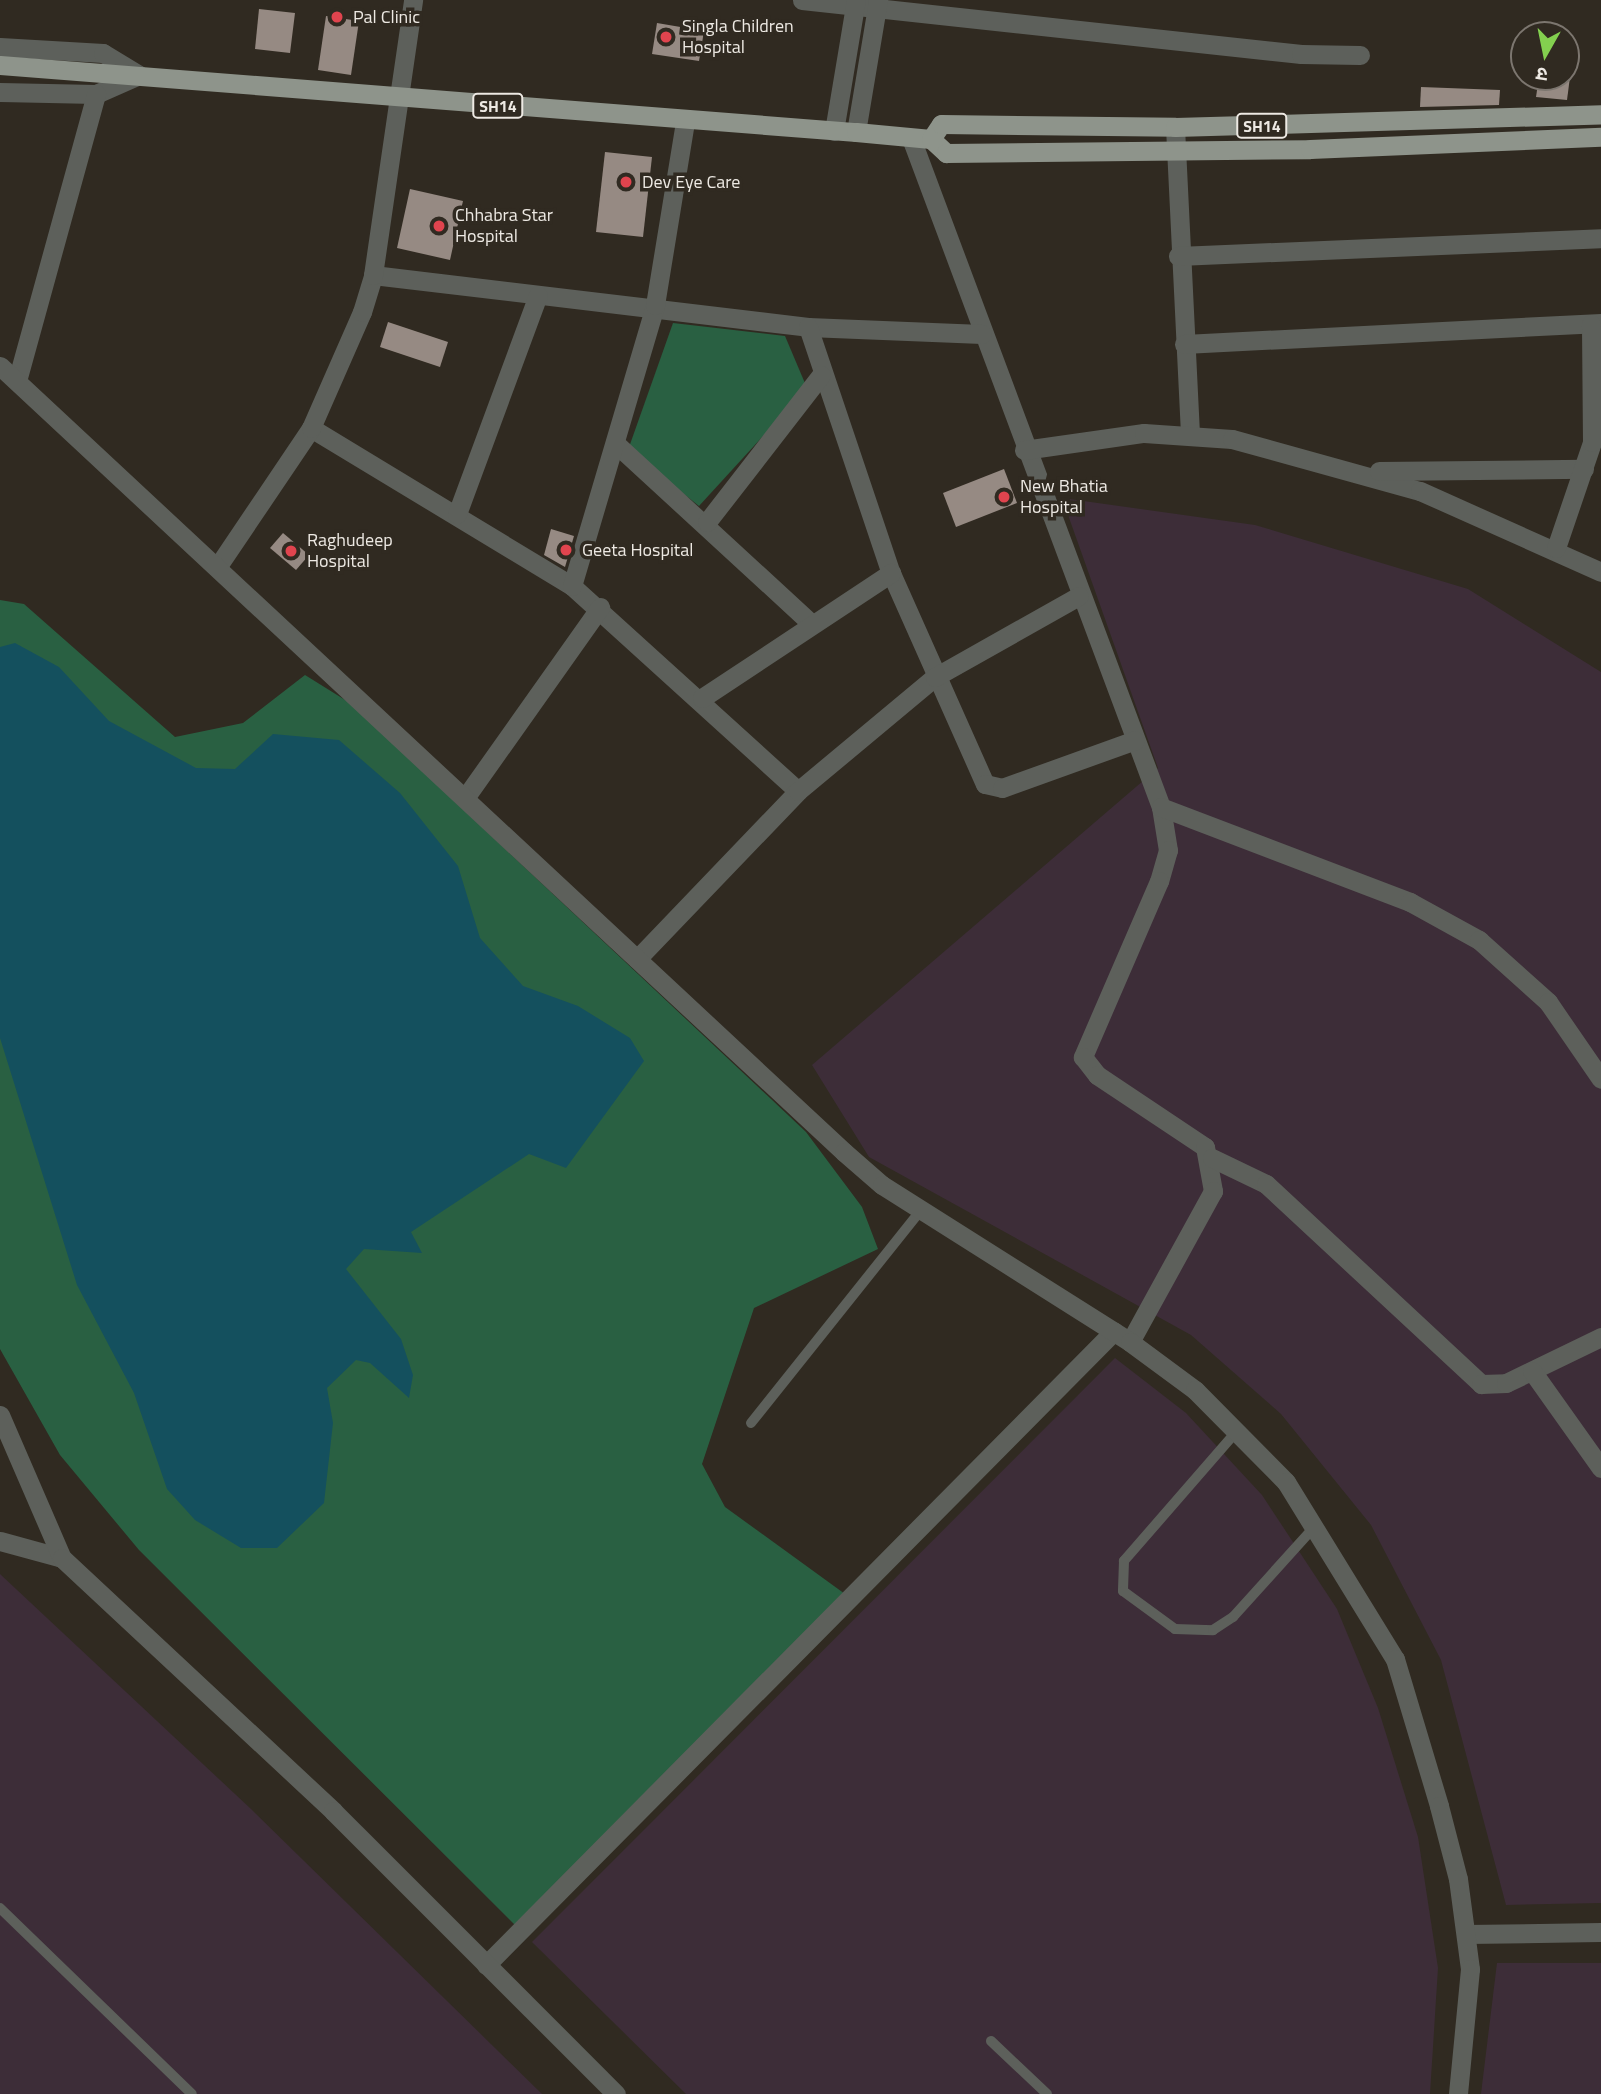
<!DOCTYPE html>
<meta charset="utf-8">
<style>
body{margin:0}
#map{position:relative;width:1601px;height:2094px;overflow:hidden;background:#302a21;font-family:"Titillium Web","Noto Sans Devanagari",sans-serif}
div>[style]{position:absolute}
[style*='--x']{left:calc(var(--x)*1px);top:calc(var(--y)*1px);width:calc(var(--w)*1px);rotate:calc(var(--a)*1deg)}
.industrial>*{inset:0;background:#3d2d38}
.green>*{inset:0;background:#296042}
.water>*{inset:0;background:#14505e}
.building>*{inset:0;background:#968a83}
.service>*{height:10px;margin:-5px;padding:0 5px;transform-origin:5px;border-radius:5px;background:#5d605b}
.minor>*{height:19px;margin:-9.5px;padding:0 9.5px;transform-origin:9.5px;border-radius:9.5px;background:#5d605b}
.tertiary>*{height:19px;margin:-9.5px;padding:0 9.5px;transform-origin:9.5px;border-radius:9.5px;background:#5d605b}
.primary>*{height:19px;margin:-9.5px;padding:0 9.5px;transform-origin:9.5px;border-radius:9.5px;background:#8e948b}
.dots>*{width:19px;height:19px;translate:-50% -50%;box-sizing:border-box;border:4px solid #302a21;border-radius:50%}
span{translate:-50% -50%;white-space:nowrap;text-align:center;line-height:1.15;-webkit-text-stroke:7px #302a21;paint-order:stroke}
.shield-label span{padding:2px 5px;background:#302a21;border:2px solid;border-radius:5px;-webkit-text-stroke-width:0}
.shield-label{font-size:16px;color:#ede9e3;font-weight:700}
.poi-label{font-size:18px;color:#ede9e3}
.left{translate:0 -50%;text-align:left}
.north{position:absolute;left:1510px;top:21px;width:70px;height:70px;box-sizing:border-box;background:#302a21;border:2px solid #7c766f;border-radius:50%;rotate:189deg;font-size:19px;font-weight:700;line-height:28px;text-align:center;color:#ede9e3}
.north::after{content:'';display:block;margin:auto;width:24px;height:32px;background:#83d04f;clip-path:polygon(50% 0,100% 100%,50% 72%,0 100%)}
</style>
<div id="map">
<div class="industrial">
<div style="clip-path:polygon(1062px 498px,1255px 525px,1468px 589px,1601px 672px,1601px 1903px,1506px 1905px,1441px 1660px,1371px 1525px,1281px 1414px,1191px 1335px,869px 1157px,812px 1065px,1158px 768px)"></div>
<div style="clip-path:polygon(1115px 1358px,1186px 1413px,1262px 1495px,1337px 1609px,1378px 1708px,1418px 1837px,1438px 1968px,1430px 2094px,686px 2094px,532px 1942px)"></div>
<div style="clip-path:polygon(0 1574px,251px 1809px,542px 2094px,0 2094px)"></div>
<div style="clip-path:polygon(1497px 1963px,1601px 1963px,1601px 2094px,1481px 2094px)"></div>
</div>
<div class="green">
<div style="clip-path:polygon(673px 323px,785px 336px,807px 388px,699px 506px,628px 450px)"></div>
<div style="clip-path:polygon(0 600px,24px 604px,175px 737px,243px 723px,305px 675px,350px 703px,806px 1132px,862px 1207px,878px 1249px,754px 1308px,702px 1464px,725px 1507px,845px 1594px,517px 1927px,139px 1550px,60px 1455px,0 1349px)"></div>
</div>
<div class="water">
<div style="clip-path:polygon(15px 643px,59px 667px,109px 721px,196px 768px,235px 769px,273px 734px,339px 740px,400px 793px,458px 866px,480px 938px,523px 986px,578px 1006px,630px 1038px,644px 1061px,566px 1168px,529px 1154px,411px 1232px,422px 1253px,364px 1249px,346px 1269px,401px 1339px,413px 1375px,409px 1398px,370px 1363px,356px 1360px,327px 1388px,333px 1423px,324px 1503px,277px 1548px,241px 1548px,195px 1520px,167px 1489px,134px 1393px,77px 1285px,0 1038px,0 647px)"></div>
</div>
<div class="building">
<div style="clip-path:polygon(259px 9px,295px 13px,290px 53px,255px 49px)"></div>
<div style="clip-path:polygon(326px 16px,359px 21px,351px 75px,318px 70px)"></div>
<div style="clip-path:polygon(657px 23px,704px 31px,699px 61px,652px 54px)"></div>
<div style="clip-path:polygon(1539px 77px,1570px 77px,1567px 100px,1536px 97px)"></div>
<div style="clip-path:polygon(1421px 87px,1500px 90px,1499px 105px,1420px 107px)"></div>
<div style="clip-path:polygon(605px 152px,652px 157px,643px 237px,596px 232px)"></div>
<div style="clip-path:polygon(410px 189px,463px 201px,450px 260px,397px 248px)"></div>
<div style="clip-path:polygon(388px 322px,448px 342px,440px 367px,380px 347px)"></div>
<div style="clip-path:polygon(1004px 469px,1017px 503px,956px 527px,943px 493px)"></div>
<div style="clip-path:polygon(551px 529px,574px 536px,565px 567px,544px 555px)"></div>
<div style="clip-path:polygon(283px 533px,309px 555px,296px 570px,270px 548px)"></div>
</div>
<div class="service">
<div style="--x:751;--y:1423;--w:273;--a:-51.4"></div>
<div style="--x:1236;--y:1432;--w:171;--a:131"></div>
<div style="--x:1124;--y:1561;--w:30;--a:92"></div>
<div style="--x:1123;--y:1591;--w:64;--a:36.2"></div>
<div style="--x:1175;--y:1629;--w:38;--a:2"></div>
<div style="--x:1213;--y:1630;--w:24;--a:-33"></div>
<div style="--x:1233;--y:1617;--w:124;--a:-47.9"></div>
<div style="--x:0;--y:1908;--w:267;--a:44.1"></div>
<div style="--x:991;--y:2041;--w:77;--a:43.4"></div>
</div>
<div class="minor">
<div style="--x:802;--y:0;--w:502;--a:6.18"></div>
<div style="--x:1301;--y:54;--w:59;--a:1"></div>
<div style="--x:0;--y:47;--w:103;--a:3.3"></div>
<div style="--x:103;--y:53;--w:42;--a:31.4"></div>
<div style="--x:139;--y:75;--w:47;--a:156.2"></div>
<div style="--x:96;--y:94;--w:96;--a:-178.8"></div>
<div style="--x:1175;--y:127;--w:309;--a:87.2"></div>
<div style="--x:911;--y:138;--w:714;--a:69.51"></div>
<div style="--x:1161;--y:807;--w:44;--a:80.8"></div>
<div style="--x:1168;--y:850;--w:32;--a:106"></div>
<div style="--x:1159;--y:881;--w:192;--a:113.4"></div>
<div style="--x:1083;--y:1057;--w:23;--a:52"></div>
<div style="--x:1097;--y:1075;--w:130;--a:33.7"></div>
<div style="--x:1205;--y:1147;--w:45;--a:79.7"></div>
<div style="--x:1213;--y:1191;--w:172;--a:118.8"></div>
<div style="--x:1178;--y:256;--w:423;--a:-2.4"></div>
<div style="--x:373;--y:275;--w:438;--a:6.8"></div>
<div style="--x:808;--y:327;--w:174;--a:2.3"></div>
<div style="--x:808;--y:327;--w:260;--a:71.4"></div>
<div style="--x:891;--y:573;--w:231;--a:66"></div>
<div style="--x:985;--y:784;--w:17;--a:13"></div>
<div style="--x:1002;--y:788;--w:141;--a:-19.8"></div>
<div style="--x:1184;--y:344;--w:418;--a:-2.9"></div>
<div style="--x:17;--y:381;--w:298;--a:-74.6"></div>
<div style="--x:311;--y:428;--w:305;--a:31.2"></div>
<div style="--x:572;--y:586;--w:305;--a:42.2"></div>
<div style="--x:615;--y:443;--w:268;--a:42.6"></div>
<div style="--x:1024;--y:450;--w:121;--a:-8.1"></div>
<div style="--x:1144;--y:433;--w:88;--a:3.9"></div>
<div style="--x:1232;--y:439;--w:195;--a:15.5"></div>
<div style="--x:1420;--y:491;--w:198;--a:24.1"></div>
<div style="--x:1379;--y:471;--w:205;--a:-0.6"></div>
<div style="--x:457;--y:514;--w:233;--a:-69.7"></div>
<div style="--x:707;--y:522;--w:186;--a:-52.2"></div>
<div style="--x:1556;--y:548;--w:112;--a:-71.2"></div>
<div style="--x:1592;--y:442;--w:118;--a:-90.5"></div>
<div style="--x:218;--y:566;--w:166;--a:-56"></div>
<div style="--x:311;--y:428;--w:127;--a:-66.3"></div>
<div style="--x:362;--y:312;--w:39;--a:-73"></div>
<div style="--x:373;--y:275;--w:278;--a:-81.7"></div>
<div style="--x:572;--y:586;--w:293;--a:-73.5"></div>
<div style="--x:655;--y:305;--w:186;--a:-80.7"></div>
<div style="--x:702;--y:698;--w:227;--a:-33.5"></div>
<div style="--x:465;--y:798;--w:234;--a:-54.7"></div>
<div style="--x:1161;--y:807;--w:267;--a:20.9"></div>
<div style="--x:1410;--y:902;--w:79;--a:28.8"></div>
<div style="--x:1479;--y:940;--w:93;--a:41.9"></div>
<div style="--x:1548;--y:1002;--w:93;--a:55.5"></div>
<div style="--x:637;--y:959;--w:233;--a:-46.2"></div>
<div style="--x:798;--y:791;--w:178;--a:-39.8"></div>
<div style="--x:935;--y:677;--w:165;--a:-29.4"></div>
<div style="--x:1212;--y:1158;--w:60;--a:25.7"></div>
<div style="--x:1266;--y:1184;--w:294;--a:42.9"></div>
<div style="--x:1481;--y:1384;--w:25;--a:-2"></div>
<div style="--x:1506;--y:1383;--w:106;--a:-25.8"></div>
<div style="--x:1532;--y:1371;--w:119;--a:54.6"></div>
<div style="--x:0;--y:1541;--w:64;--a:15.3"></div>
<div style="--x:1466;--y:1934;--w:135;--a:-0.8"></div>
<div style="--x:486;--y:1965;--w:892;--a:-45.27"></div>
</div>
<div class="tertiary">
<div style="--x:834;--y:131;--w:133;--a:-80.5"></div>
<div style="--x:856;--y:132;--w:134;--a:-80.5"></div>
<div style="--x:0;--y:366;--w:1153;--a:42.96"></div>
<div style="--x:844;--y:1152;--w:50;--a:41"></div>
<div style="--x:882;--y:1185;--w:294;--a:32.3"></div>
<div style="--x:1130;--y:1342;--w:81;--a:36.4"></div>
<div style="--x:1195;--y:1390;--w:129;--a:45.3"></div>
<div style="--x:1286;--y:1482;--w:208;--a:58.4"></div>
<div style="--x:1395;--y:1659;--w:153;--a:73.3"></div>
<div style="--x:1439;--y:1806;--w:75;--a:75.4"></div>
<div style="--x:1458;--y:1879;--w:91;--a:82.4"></div>
<div style="--x:1470;--y:1969;--w:126;--a:95.5"></div>
<div style="--x:0;--y:1415;--w:156;--a:66.6"></div>
<div style="--x:62;--y:1558;--w:371;--a:43"></div>
<div style="--x:333;--y:1811;--w:400;--a:45"></div>
</div>
<div class="primary">
<div style="--x:0;--y:65;--w:859;--a:4.48"></div>
<div style="--x:856;--y:132;--w:75;--a:5.3"></div>
<div style="--x:931;--y:139;--w:21;--a:43"></div>
<div style="--x:946;--y:153;--w:364;--a:-0.6"></div>
<div style="--x:1310;--y:149;--w:291;--a:-2.4"></div>
<div style="--x:931;--y:139;--w:18;--a:-56"></div>
<div style="--x:941;--y:124;--w:234;--a:0.7"></div>
<div style="--x:1175;--y:127;--w:426;--a:-1.7"></div>
</div>
<div class="dots">
<div style="left:337px;top:17px;background:#e0444e"></div>
<div style="left:666px;top:37px;background:#e0444e"></div>
<div style="left:626px;top:182px;background:#e0444e"></div>
<div style="left:439px;top:226px;background:#e0444e"></div>
<div style="left:1004px;top:497px;background:#e0444e"></div>
<div style="left:566px;top:550px;background:#e0444e"></div>
<div style="left:291px;top:551px;background:#e0444e"></div>
</div>
<div class="shield-label">
<span style="left:498px;top:106px">SH14</span>
<span style="left:1262px;top:126px">SH14</span>
</div>
<div class="poi-label">
<span class="left" style="left:353px;top:17px">Pal Clinic</span>
<span class="left" style="left:682px;top:37px">Singla Children<br>Hospital</span>
<span class="left" style="left:642px;top:182px">Dev Eye Care</span>
<span class="left" style="left:455px;top:226px">Chhabra Star<br>Hospital</span>
<span class="left" style="left:1020px;top:497px">New Bhatia<br>Hospital</span>
<span class="left" style="left:307px;top:551px">Raghudeep<br>Hospital</span>
<span class="left" style="left:582px;top:550px">Geeta Hospital</span>
</div>
<div class="north">उ</div>
</div>
